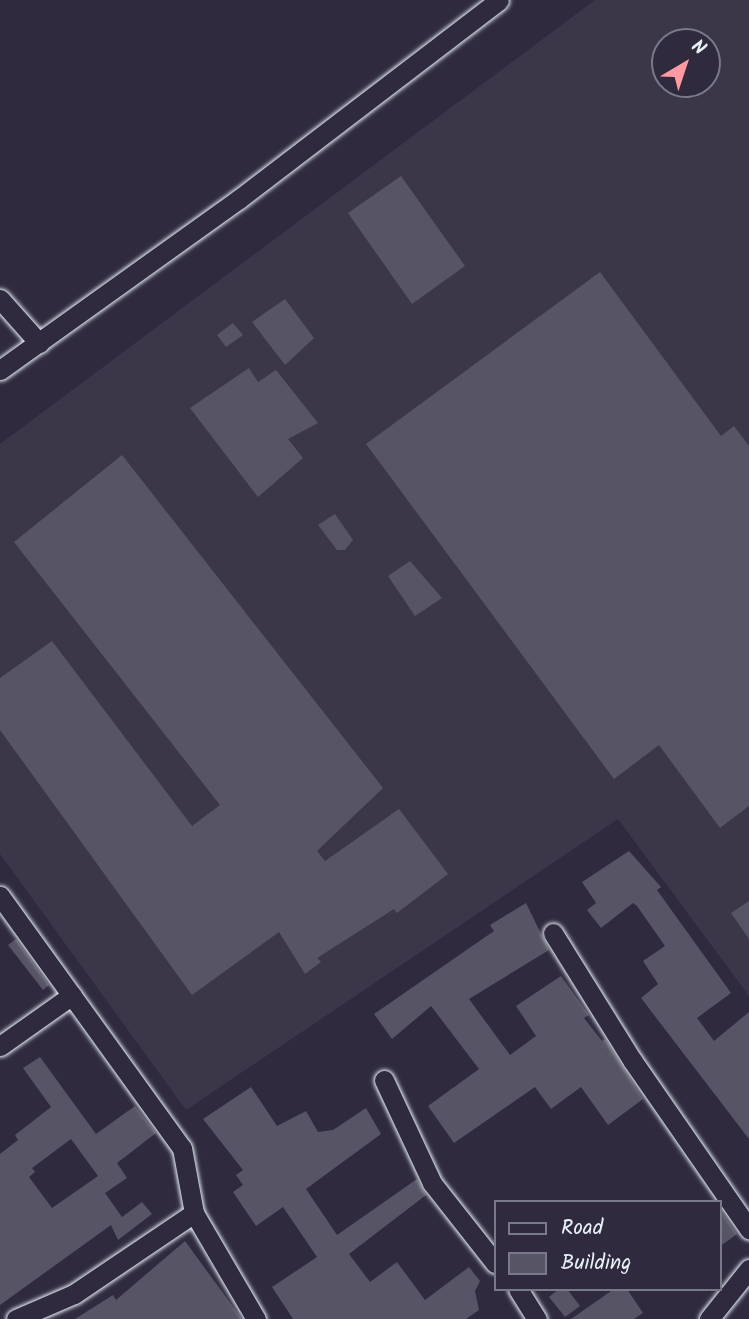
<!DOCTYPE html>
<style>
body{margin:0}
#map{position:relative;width:749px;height:1319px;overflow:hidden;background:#2f2a3d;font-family:Kalam,sans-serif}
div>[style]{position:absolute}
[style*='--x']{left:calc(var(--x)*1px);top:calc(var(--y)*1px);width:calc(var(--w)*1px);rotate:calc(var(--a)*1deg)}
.built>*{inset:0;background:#3b3749}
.building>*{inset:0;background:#575565}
.roads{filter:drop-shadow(0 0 2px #e8f1f8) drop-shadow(0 0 2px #e8f1f8)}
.street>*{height:19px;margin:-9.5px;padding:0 9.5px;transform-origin:9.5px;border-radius:9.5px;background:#2f2a3d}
span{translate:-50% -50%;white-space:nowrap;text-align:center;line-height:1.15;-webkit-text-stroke:5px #2f2a3d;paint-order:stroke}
.legend{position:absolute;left:494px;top:1200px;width:228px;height:91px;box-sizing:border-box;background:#2f2a3d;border:2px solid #797a88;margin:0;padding:9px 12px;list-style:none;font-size:21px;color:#e8f1f8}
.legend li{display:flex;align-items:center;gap:14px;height:35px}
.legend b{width:35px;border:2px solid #797a88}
.north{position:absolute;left:651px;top:28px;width:70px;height:70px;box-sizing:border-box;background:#2f2a3d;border:2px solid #797a88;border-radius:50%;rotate:39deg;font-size:19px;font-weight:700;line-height:28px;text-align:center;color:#e8f1f8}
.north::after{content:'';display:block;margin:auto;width:24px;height:32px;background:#ff9aa2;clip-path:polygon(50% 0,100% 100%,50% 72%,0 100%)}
</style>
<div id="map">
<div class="built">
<div style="clip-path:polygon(evenodd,595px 0,749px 0,749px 996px,618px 819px,186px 1110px,0 854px,0 444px,595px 0,665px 42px,707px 42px,707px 84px,665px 84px,665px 42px)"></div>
</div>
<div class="building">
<div style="clip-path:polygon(401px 176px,465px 266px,412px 304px,348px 213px)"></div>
<div style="clip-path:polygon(600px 272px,721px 436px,734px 426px,749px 446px,749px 806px,720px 828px,659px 745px,614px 779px,366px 444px)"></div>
<div style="clip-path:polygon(285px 299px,314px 338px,285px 365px,252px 322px)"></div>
<div style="clip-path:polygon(233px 323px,243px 335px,226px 347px,217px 335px)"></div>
<div style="clip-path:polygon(249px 368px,258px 382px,276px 370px,318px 423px,288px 439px,303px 458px,258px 497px,190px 408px)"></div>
<div style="clip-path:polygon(122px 455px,383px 788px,317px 851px,325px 861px,399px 809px,448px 874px,397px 913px,394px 909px,317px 958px,321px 962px,305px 974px,279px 932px,192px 995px,0 730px,0 678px,52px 641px,192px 826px,220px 805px,14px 542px)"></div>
<div style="clip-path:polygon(335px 514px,353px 540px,345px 550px,337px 550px,318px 525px)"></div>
<div style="clip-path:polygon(410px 561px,442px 598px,415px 616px,388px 576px)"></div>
<div style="clip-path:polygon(629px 851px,661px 887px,657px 890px,731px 993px,697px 1018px,714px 1041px,749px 1012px,749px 1139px,641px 998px,658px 984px,643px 961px,665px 946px,637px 906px,633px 903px,601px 928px,587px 910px,596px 903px,582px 882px)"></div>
<div style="clip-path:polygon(749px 901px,749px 939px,731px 913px)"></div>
<div style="clip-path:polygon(526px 903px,549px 950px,469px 999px,510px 1055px,536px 1036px,516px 1006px,561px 976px,589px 1015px,584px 1018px,602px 1041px,605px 1039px,643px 1099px,608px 1125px,581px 1087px,551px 1109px,535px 1087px,454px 1143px,428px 1106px,479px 1069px,431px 1006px,392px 1039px,374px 1014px,494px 931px,490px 925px)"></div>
<div style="clip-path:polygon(16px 939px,49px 985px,43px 990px,8px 945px)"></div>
<div style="clip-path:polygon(evenodd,40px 1057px,96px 1134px,135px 1106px,156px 1133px,117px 1163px,127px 1178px,105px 1193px,122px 1217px,142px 1202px,152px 1214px,118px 1240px,111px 1225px,0 1305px,0 1154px,18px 1140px,15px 1135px,51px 1107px,23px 1068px,40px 1057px,71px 1139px,98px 1176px,52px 1208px,29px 1177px,35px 1172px,32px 1168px,71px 1139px)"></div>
<div style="clip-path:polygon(251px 1087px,277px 1126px,306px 1111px,318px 1132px,333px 1130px,366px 1108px,381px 1134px,306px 1189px,337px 1235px,417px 1179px,426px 1195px,349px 1254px,370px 1282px,397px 1262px,425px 1300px,469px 1267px,480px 1281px,475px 1291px,479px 1310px,466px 1319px,293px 1319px,272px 1287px,317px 1257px,283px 1207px,256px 1226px,233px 1192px,243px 1185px,236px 1175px,243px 1170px,203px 1119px)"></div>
<div style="clip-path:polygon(719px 1208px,737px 1234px,719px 1247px)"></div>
<div style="clip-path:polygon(185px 1241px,242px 1319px,75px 1319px,113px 1295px,116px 1300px)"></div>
<div style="clip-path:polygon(559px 1289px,567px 1289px,580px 1306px,565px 1317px,549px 1297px)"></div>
<div style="clip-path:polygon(614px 1289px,627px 1289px,643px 1313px,634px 1319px,571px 1319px)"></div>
</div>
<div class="roads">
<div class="street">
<div style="--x:0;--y:299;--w:59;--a:48.4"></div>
<div style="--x:0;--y:370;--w:294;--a:-35.6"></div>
<div style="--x:239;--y:199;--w:327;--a:-37.4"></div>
<div style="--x:0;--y:896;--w:311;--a:54.2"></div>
<div style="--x:182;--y:1148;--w:66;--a:79.5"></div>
<div style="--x:194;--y:1213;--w:123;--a:59.7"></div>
<div style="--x:553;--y:933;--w:150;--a:58.1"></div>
<div style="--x:632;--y:1060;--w:206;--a:55.3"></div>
<div style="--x:0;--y:1046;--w:88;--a:-35.3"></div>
<div style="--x:384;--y:1080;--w:114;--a:65"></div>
<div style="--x:432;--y:1183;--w:102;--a:51.8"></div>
<div style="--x:518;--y:1289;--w:36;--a:58"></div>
<div style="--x:16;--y:1319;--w:63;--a:-23.3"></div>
<div style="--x:74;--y:1294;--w:145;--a:-34"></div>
<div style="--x:709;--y:1319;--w:64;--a:-51.3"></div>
</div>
</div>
<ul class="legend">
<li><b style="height:9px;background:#2f2a3d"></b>Road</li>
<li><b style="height:19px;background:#575565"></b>Building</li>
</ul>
<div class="north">N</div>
</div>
